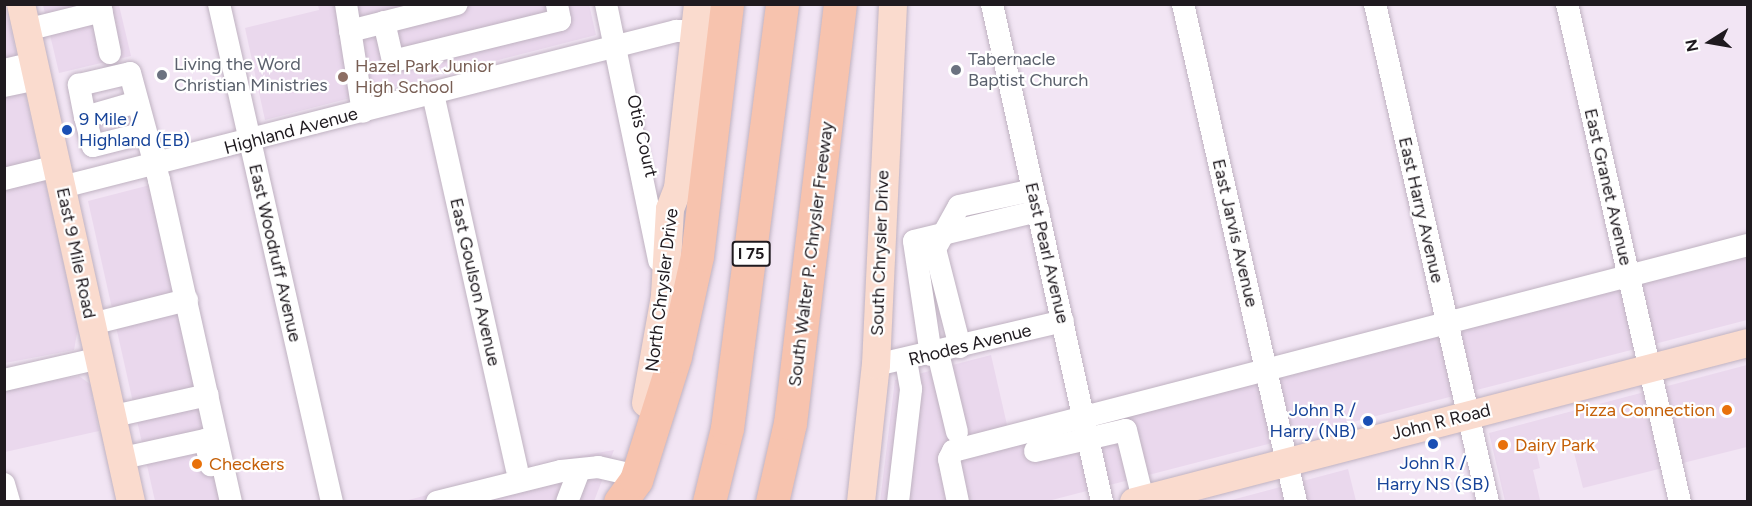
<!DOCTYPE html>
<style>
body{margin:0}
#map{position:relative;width:1752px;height:506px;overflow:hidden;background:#f2e5f4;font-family:Figtree,sans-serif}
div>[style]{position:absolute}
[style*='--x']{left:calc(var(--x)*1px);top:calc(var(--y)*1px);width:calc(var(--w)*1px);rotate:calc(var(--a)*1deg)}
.built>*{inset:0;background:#ead8ed}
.roads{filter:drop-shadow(0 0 2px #bfb2c1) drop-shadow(0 0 2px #bfb2c1)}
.minor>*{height:22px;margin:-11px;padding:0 11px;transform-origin:11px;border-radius:11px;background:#fff}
.major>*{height:28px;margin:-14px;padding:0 14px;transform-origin:14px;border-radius:14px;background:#fadbce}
.highway>*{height:33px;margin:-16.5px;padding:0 16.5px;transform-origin:16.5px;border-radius:16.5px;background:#f7c3ae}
.dots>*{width:16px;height:16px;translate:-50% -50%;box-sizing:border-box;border:3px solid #fff;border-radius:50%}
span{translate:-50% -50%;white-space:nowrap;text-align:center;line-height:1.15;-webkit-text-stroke:4.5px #fff;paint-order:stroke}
.shield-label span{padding:2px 4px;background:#fff;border:2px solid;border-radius:4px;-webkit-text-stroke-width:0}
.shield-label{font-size:16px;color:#1f1a1f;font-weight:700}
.worship-label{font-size:18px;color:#5b616d}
.left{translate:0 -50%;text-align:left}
.education-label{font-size:18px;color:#785e54}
.transit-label{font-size:18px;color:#164399}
.right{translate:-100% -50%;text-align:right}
.street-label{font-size:18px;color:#1f1a1f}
.food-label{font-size:18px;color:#c56008}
.frame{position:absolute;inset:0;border:6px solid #1f1a1f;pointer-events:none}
.north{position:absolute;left:1680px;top:12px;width:60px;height:60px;-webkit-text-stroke:4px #fff;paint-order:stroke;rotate:259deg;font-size:16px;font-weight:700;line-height:24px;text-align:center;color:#1f1a1f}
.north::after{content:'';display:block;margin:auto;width:21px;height:27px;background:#1f1a1f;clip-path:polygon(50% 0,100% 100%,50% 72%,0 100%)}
</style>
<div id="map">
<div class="built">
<div style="clip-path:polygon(5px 4px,78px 328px,74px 350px,5px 363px)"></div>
<div style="clip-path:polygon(589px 4px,596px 35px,265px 120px,245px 28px,319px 10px,318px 5px)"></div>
<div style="clip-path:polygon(43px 5px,119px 5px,131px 56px,59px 73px)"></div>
<div style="clip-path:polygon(154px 184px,227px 501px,155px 501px,88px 201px)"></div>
<div style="clip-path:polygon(1747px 250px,1747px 320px,1048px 501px,880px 502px,895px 380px,991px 355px,1010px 438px)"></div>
<div style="clip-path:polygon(1747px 365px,1747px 447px,1583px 488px,1570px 437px,1535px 445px,1540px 468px,1533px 470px,1540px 500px,1505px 501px,1489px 433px)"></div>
<div style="clip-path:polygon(79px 376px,90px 384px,99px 431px,5px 452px,5px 390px)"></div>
<div style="clip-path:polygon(614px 450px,594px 501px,401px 502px,562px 459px)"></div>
<div style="clip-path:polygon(1348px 469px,1356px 501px,1224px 502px)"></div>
</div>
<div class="roads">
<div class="minor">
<div style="--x:100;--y:4;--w:50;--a:78.5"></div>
<div style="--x:219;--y:4;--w:511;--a:77.22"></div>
<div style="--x:346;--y:4;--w:109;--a:81.1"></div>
<div style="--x:606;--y:4;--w:262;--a:78.3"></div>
<div style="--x:992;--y:4;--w:510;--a:77.54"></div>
<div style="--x:1183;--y:4;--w:511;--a:77.22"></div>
<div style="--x:1375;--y:4;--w:511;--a:77.22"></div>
<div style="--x:1567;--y:4;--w:511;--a:77.22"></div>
<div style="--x:384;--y:22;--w:40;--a:77"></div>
<div style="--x:393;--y:61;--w:172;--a:-13.8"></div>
<div style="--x:560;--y:20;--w:16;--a:-101"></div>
<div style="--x:26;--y:30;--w:78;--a:-14"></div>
<div style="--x:350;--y:31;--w:110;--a:-14.2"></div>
<div style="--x:4;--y:70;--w:31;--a:-13"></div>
<div style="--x:4;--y:86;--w:34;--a:-12"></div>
<div style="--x:433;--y:94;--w:384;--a:77.4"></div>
<div style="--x:137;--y:102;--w:54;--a:163.9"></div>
<div style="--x:85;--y:117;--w:33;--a:-101"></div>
<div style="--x:79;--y:85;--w:52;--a:-13.2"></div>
<div style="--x:130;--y:73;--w:111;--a:74.8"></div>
<div style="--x:159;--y:180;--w:330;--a:77.4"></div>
<div style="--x:85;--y:117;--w:30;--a:75"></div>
<div style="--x:93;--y:146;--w:54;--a:-14"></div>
<div style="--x:4;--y:179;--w:55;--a:-13.8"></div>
<div style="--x:62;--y:187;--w:634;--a:-14.26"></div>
<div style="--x:676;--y:31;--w:19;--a:0"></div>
<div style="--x:92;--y:324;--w:98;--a:-14.2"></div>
<div style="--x:960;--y:347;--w:101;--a:-104.3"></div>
<div style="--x:935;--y:249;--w:49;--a:-60.8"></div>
<div style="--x:959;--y:206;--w:76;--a:-12.2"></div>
<div style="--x:938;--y:353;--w:81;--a:76.5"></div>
<div style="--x:931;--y:355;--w:115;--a:-98.5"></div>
<div style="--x:914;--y:241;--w:128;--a:-13.6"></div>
<div style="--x:876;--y:365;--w:192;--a:-13.2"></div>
<div style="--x:4;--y:380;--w:98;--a:-12.9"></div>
<div style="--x:114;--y:416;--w:96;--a:-12.6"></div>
<div style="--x:1035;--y:451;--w:93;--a:-13"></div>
<div style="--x:1126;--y:430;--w:71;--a:76.2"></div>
<div style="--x:123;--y:458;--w:84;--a:-12.4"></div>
<div style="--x:205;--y:440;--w:26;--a:77"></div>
<div style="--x:4;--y:484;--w:19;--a:74"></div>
<div style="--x:437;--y:502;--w:128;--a:-14"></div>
<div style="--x:561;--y:471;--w:37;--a:-6"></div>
<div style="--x:598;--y:467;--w:27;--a:13"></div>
<div style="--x:567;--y:502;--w:34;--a:-69"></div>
<div style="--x:898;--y:502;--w:114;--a:-83.4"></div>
<div style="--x:911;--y:389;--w:28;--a:-100"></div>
<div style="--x:958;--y:502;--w:44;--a:-101.8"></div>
<div style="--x:949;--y:459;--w:9;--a:-63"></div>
<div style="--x:953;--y:451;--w:821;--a:-14.53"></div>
</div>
<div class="major">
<div style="--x:21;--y:4;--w:510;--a:77.54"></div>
<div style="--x:646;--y:403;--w:109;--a:-79.9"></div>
<div style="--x:665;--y:296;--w:87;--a:-86.7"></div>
<div style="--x:670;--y:209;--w:22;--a:-69"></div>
<div style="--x:678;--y:188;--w:185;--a:-83.8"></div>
<div style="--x:861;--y:502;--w:138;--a:-83.8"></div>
<div style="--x:876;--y:365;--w:361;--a:-87.3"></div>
<div style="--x:1134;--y:502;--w:634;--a:-14.52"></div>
</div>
<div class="highway">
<div style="--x:620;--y:502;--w:27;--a:-54"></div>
<div style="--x:636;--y:480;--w:130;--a:-72.5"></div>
<div style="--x:675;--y:356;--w:102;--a:-77.6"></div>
<div style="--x:697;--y:256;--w:254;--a:-83.2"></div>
<div style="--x:709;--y:502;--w:76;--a:-76.3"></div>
<div style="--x:727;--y:428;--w:428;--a:-82.6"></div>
<div style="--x:772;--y:502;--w:81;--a:-77.2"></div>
<div style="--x:790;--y:423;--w:422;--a:-83.2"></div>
</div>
</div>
<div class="dots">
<div style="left:956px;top:70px;background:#6b7280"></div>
<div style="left:162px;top:75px;background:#6b7280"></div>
<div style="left:343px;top:77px;background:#8d6e63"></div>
<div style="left:67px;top:130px;background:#1a4fb4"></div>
<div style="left:1727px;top:410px;background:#e8710a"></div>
<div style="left:1368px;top:421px;background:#1a4fb4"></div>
<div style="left:1433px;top:444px;background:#1a4fb4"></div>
<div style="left:1503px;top:445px;background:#e8710a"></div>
<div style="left:197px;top:464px;background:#e8710a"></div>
</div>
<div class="shield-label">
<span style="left:751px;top:254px">I 75</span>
</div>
<div class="worship-label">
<span class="left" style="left:968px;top:70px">Tabernacle<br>Baptist Church</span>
<span class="left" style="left:174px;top:75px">Living the Word<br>Christian Ministries</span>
</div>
<div class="education-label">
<span class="left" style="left:355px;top:77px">Hazel Park Junior<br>High School</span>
</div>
<div class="transit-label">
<span class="left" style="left:79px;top:130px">9 Mile /<br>Highland (EB)</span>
<span class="right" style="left:1356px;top:421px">John R /<br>Harry (NB)</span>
<span style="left:1433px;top:474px">John R /<br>Harry NS (SB)</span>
</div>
<div class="street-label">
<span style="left:291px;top:131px;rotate:-15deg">Highland Avenue</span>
<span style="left:642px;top:136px;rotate:77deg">Otis Court</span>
<span style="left:1608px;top:187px;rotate:77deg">East Granet Avenue</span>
<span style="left:1421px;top:210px;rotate:77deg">East Harry Avenue</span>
<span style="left:1235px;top:233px;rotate:77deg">East Jarvis Avenue</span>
<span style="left:76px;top:253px;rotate:78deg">East 9 Mile Road</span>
<span style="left:275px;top:253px;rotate:77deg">East Woodruff Avenue</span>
<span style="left:880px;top:253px;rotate:-88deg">South Chrysler Drive</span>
<span style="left:1047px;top:253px;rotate:77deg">East Pearl Avenue</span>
<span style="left:811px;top:254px;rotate:-83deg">South Walter P. Chrysler Freeway</span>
<span style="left:475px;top:282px;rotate:77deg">East Goulson Avenue</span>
<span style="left:662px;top:290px;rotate:-83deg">North Chrysler Drive</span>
<span style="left:970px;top:345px;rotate:-14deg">Rhodes Avenue</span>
<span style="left:1441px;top:422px;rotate:-14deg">John R Road</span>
</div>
<div class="food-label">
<span class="right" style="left:1715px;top:410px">Pizza Connection</span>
<span class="left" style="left:1515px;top:445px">Dairy Park</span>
<span class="left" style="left:209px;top:464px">Checkers</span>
</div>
<div class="frame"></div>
<div class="north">N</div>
</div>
